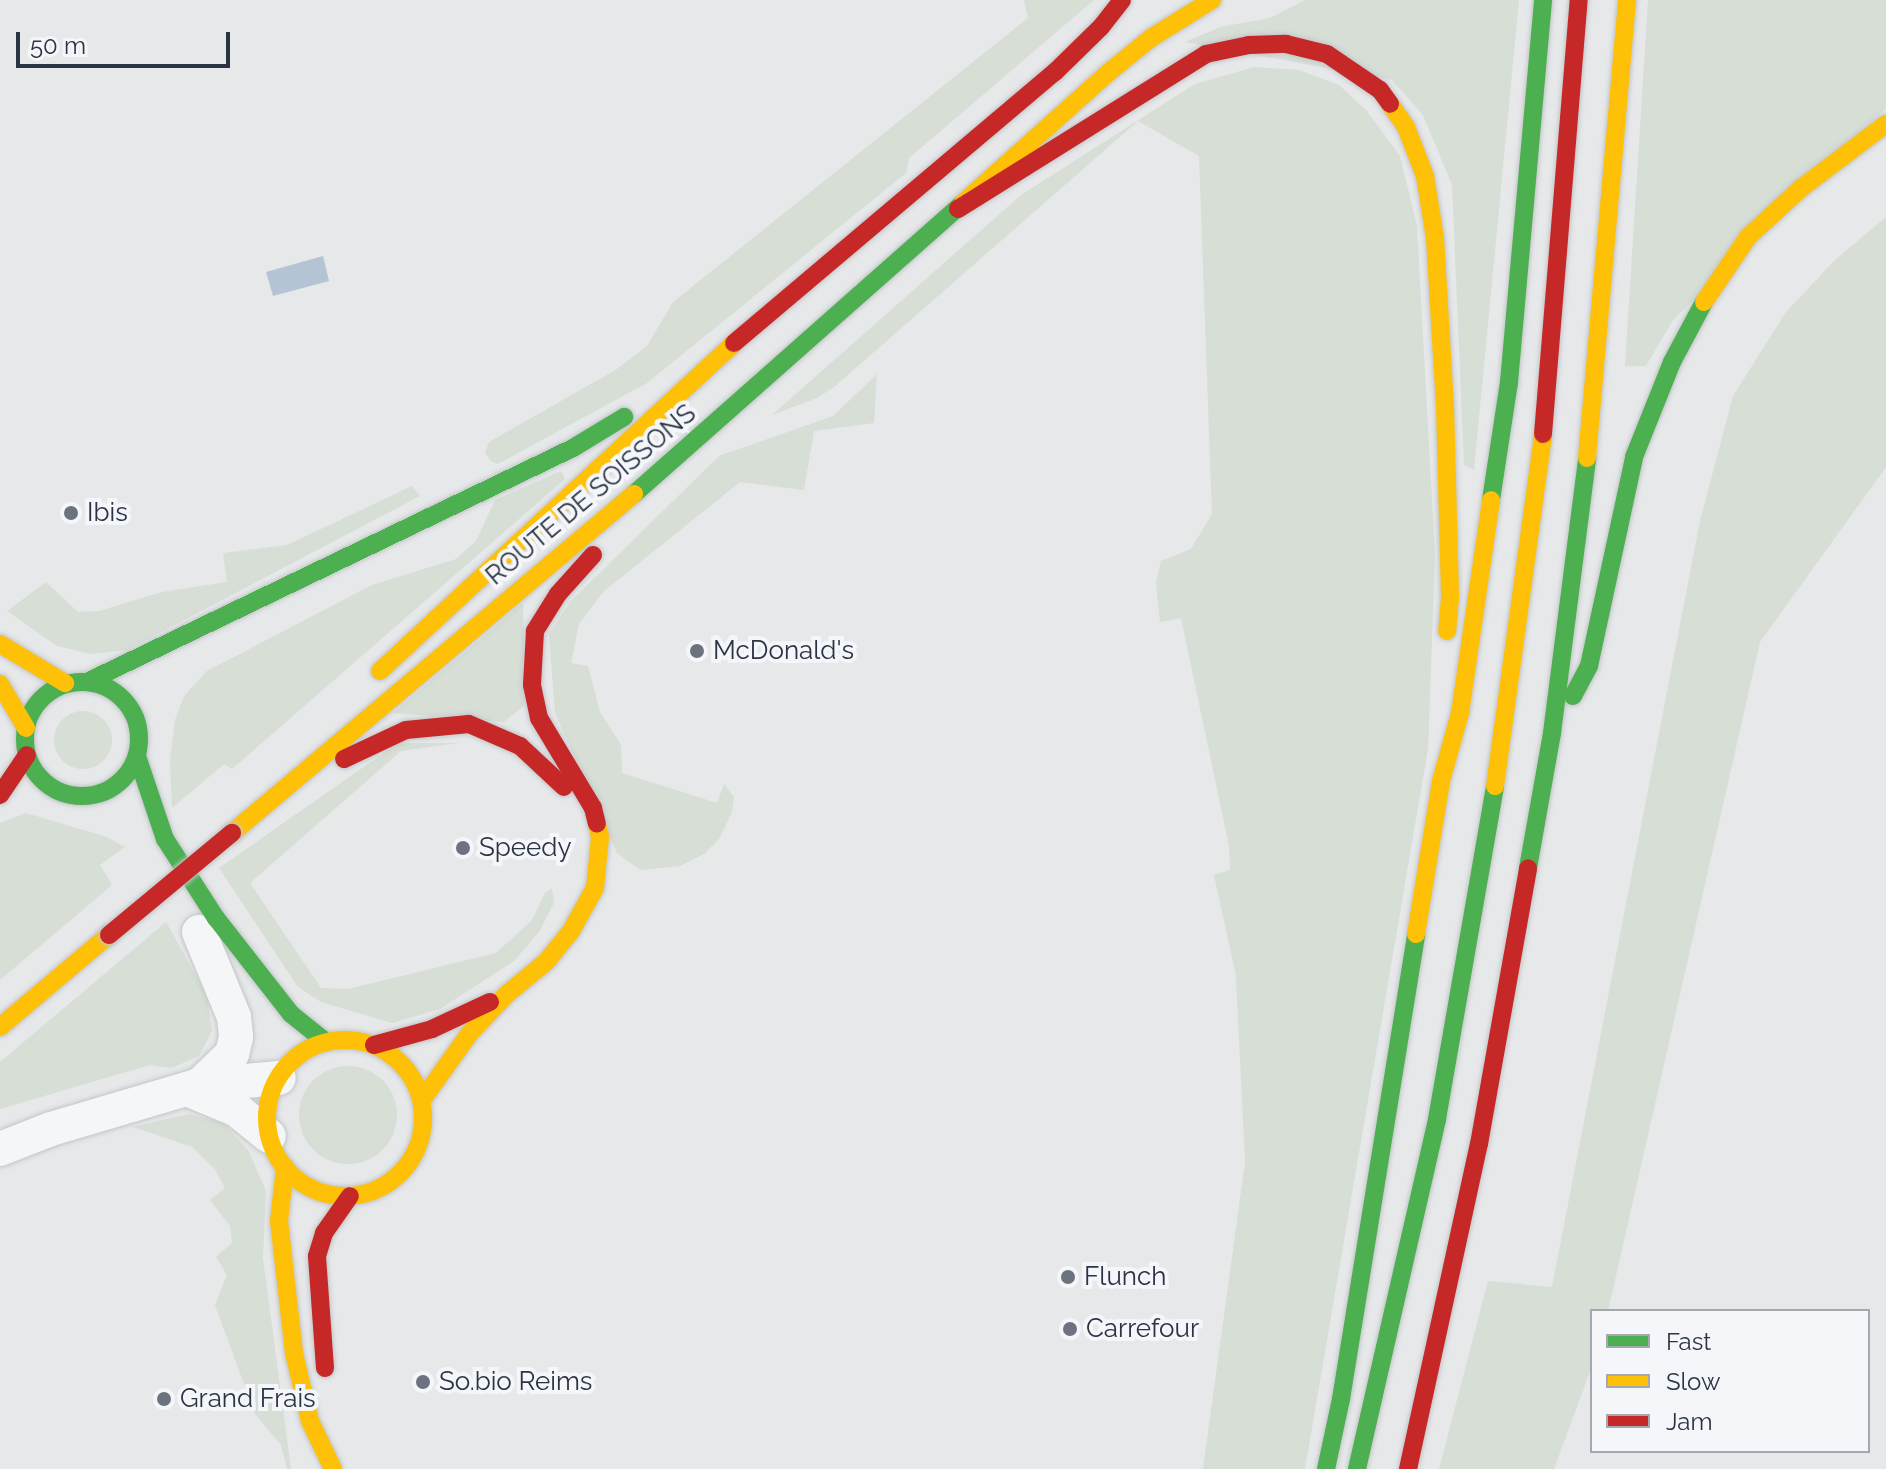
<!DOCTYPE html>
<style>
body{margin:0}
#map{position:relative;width:1886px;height:1469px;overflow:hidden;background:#e6e8ea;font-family:Raleway,sans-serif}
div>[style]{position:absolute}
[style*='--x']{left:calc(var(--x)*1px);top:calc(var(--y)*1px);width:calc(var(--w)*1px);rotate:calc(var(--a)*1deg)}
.green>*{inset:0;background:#d6ded6}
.round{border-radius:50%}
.water>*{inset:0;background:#b4c4d5}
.roads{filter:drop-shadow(0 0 2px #c4c6c8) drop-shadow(0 0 2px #c4c6c8)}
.street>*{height:34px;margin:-17px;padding:0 17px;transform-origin:17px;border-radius:17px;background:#f5f6f7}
.fast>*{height:18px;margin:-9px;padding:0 9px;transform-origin:9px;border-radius:9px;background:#4caf50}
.fast>.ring{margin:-9px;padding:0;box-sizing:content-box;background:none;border:18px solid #4caf50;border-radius:50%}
.slow>*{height:18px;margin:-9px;padding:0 9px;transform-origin:9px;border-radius:9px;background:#ffc107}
.slow>.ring{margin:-9px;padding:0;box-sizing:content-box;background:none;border:18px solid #ffc107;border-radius:50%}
.jam>*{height:18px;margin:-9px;padding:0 9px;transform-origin:9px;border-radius:9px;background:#c62828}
.bridges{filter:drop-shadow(0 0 2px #c2c5c8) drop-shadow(0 0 2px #c2c5c8)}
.jam-bridge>*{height:18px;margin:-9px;padding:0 9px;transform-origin:9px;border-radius:9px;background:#c62828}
.dots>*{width:22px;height:22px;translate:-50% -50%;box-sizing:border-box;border:4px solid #f4f6f9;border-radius:50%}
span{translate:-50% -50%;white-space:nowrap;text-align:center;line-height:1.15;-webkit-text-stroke:8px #f4f6f9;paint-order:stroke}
.street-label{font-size:26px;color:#2b3445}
.poi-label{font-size:26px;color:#2b3445}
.left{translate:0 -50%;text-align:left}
.legend{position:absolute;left:1590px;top:1309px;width:280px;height:144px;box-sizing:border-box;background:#f4f6f9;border:2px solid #a4a8b1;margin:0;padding:10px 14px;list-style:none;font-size:24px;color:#2b3445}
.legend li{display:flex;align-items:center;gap:16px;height:40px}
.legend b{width:40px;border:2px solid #a4a8b1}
.scale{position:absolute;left:16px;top:32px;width:214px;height:36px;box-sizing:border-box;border:4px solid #2b3445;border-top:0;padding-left:10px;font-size:24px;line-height:28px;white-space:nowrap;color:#2b3445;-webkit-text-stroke:6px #f4f6f9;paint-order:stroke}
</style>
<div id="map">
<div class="green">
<div style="clip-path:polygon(1024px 0,1094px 0,909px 158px,906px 173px,647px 383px,498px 464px,491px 461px,485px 453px,489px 442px,617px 369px,647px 346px,673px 302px,1028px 18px)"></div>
<div style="clip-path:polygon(1305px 0,1519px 0,1474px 470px,1464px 465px,1452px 185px,1423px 115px,1392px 80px,1185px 42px,1220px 27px,1270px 18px)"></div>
<div style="clip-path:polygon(1648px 0,1886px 0,1886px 108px,1673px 320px,1646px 366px,1625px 366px)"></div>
<div style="clip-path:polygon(1254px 67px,1299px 70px,1339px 85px,1366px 110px,1400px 156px,1417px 226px,1435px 555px,1428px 749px,1305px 1469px,1203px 1469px,1245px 1162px,1236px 976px,1214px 875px,1230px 870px,1229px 846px,1181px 618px,1160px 622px,1156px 582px,1161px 561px,1191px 549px,1212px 514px,1199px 156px,1138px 121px,834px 387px,817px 398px,772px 415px,1021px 195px,1195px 84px)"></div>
<div style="clip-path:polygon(1886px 217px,1886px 467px,1760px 642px,1608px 1311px,1592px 1311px,1592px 1366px,1554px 1469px,1439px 1469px,1488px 1281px,1552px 1287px,1700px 521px,1733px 396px,1786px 312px,1834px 261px)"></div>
<div style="clip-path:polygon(877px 374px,874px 423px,814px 431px,804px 490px,740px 482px,604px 591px,579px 624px,571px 663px,588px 666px,600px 712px,621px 745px,622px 773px,717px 803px,724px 784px,734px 797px,732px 812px,719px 839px,704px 854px,680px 866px,640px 870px,617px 853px,555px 713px,549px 634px,570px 602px,719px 456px,833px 416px)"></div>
<div style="clip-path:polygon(561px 471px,565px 479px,232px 769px,224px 764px,172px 808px,170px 760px,175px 720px,184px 696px,207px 671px,372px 585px,456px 559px,476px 541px,495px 500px)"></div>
<div style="clip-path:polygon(412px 486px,420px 496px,127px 650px,91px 654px,57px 646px,7px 611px,46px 582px,78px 612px,99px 611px,162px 592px,227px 582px,223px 553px,287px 545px)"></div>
<div style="clip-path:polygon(523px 603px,525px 705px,504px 722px,393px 713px)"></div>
<div class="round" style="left:54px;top:711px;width:58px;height:58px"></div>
<div style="clip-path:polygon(398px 743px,459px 743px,401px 751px,250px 883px,321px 988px,348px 989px,496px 953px,532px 920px,545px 893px,552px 888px,554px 903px,539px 932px,514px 961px,440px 1009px,392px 1023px,321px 1002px,298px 987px,219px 868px)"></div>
<div style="clip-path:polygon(26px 813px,107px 837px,125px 847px,100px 865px,112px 885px,0 980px,0 823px)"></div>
<div style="clip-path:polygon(166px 922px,207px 996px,212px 1031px,199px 1056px,172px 1068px,150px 1065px,0 1109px,0 1062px)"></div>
<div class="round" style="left:299px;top:1066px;width:98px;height:98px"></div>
<div style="clip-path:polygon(188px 1114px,223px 1123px,248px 1150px,266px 1191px,263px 1258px,291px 1469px,287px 1469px,281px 1445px,255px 1414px,215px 1305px,227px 1275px,216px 1257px,232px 1243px,230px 1226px,210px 1200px,225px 1188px,214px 1168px,192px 1147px,133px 1127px)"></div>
</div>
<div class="water">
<div style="clip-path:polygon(323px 256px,329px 281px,273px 296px,266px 272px)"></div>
</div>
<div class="roads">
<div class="street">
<div style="--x:199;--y:932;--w:92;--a:67.6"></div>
<div style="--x:234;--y:1017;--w:20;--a:84"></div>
<div style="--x:236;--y:1037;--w:17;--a:103"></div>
<div style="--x:232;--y:1054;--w:45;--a:135.9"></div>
<div style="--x:187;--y:1089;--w:54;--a:22.8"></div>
<div style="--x:237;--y:1110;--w:41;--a:39.1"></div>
<div style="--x:0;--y:1149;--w:55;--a:-21.4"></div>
<div style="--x:51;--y:1129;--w:155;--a:-16.5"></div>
<div style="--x:200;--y:1085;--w:79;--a:-5.1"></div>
</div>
<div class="fast">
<div style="--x:634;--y:494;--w:439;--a:-41.5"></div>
<div style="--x:1491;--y:500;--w:119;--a:-81.3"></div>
<div style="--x:1509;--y:382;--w:384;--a:-84.9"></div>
<div style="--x:89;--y:681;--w:537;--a:-25.71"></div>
<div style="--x:573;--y:448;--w:60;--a:-31.3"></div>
<div class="ring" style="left:25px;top:682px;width:96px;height:96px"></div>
<div style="--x:1573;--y:696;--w:34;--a:-62"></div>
<div style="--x:1589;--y:666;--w:214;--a:-77.8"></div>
<div style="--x:1634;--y:457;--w:102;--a:-68.2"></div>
<div style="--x:1672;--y:362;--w:68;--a:-61.9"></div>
<div style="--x:137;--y:756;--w:88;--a:71.4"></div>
<div style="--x:165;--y:839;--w:94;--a:57.2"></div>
<div style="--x:216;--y:918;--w:122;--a:52"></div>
<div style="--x:291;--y:1014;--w:45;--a:38.7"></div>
<div style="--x:1528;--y:868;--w:137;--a:-79.9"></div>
<div style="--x:1552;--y:733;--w:277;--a:-82.7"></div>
<div style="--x:1326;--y:1469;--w:72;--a:-77.9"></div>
<div style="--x:1341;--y:1399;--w:471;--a:-80.8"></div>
<div style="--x:1357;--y:1469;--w:359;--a:-77.1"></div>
<div style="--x:1437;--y:1119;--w:338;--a:-80.1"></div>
</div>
<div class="slow">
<div style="--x:1390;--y:104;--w:28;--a:55"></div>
<div style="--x:1406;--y:127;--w:53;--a:68.8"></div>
<div style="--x:1425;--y:176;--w:63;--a:80.8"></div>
<div style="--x:1435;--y:238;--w:167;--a:86.6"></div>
<div style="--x:1445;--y:405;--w:193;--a:88.5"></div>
<div style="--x:1450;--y:598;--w:33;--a:95"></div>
<div style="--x:963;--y:203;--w:196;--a:-41.9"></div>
<div style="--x:1109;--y:72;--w:54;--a:-39"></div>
<div style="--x:1151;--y:38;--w:72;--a:-31.9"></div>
<div style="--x:1704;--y:302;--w:78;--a:-55.9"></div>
<div style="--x:1748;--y:237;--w:71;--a:-42.7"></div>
<div style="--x:1800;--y:189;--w:108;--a:-37.1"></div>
<div style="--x:1587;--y:458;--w:460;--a:-85"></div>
<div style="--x:0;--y:644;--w:76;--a:31"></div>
<div style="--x:380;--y:671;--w:483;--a:-42.8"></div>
<div style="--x:0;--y:684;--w:51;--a:59.4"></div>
<div style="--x:1495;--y:786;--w:355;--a:-82.2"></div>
<div style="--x:232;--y:833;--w:526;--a:-40.14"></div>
<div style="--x:1416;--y:934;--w:155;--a:-80.7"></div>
<div style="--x:1441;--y:781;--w:71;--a:-74.4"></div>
<div style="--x:1460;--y:713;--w:215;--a:-81.7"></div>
<div style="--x:0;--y:1027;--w:143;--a:-40.2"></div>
<div class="ring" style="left:267px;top:1040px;width:138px;height:138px"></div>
<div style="--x:422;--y:1100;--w:82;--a:-54.4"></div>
<div style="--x:470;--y:1033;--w:54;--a:-46.5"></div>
<div style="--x:507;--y:994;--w:50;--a:-39.4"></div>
<div style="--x:546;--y:962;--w:40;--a:-51"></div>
<div style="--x:571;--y:931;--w:49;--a:-60.8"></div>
<div style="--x:595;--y:888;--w:51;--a:-84.4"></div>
<div style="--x:600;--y:837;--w:13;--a:-103"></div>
<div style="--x:285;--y:1167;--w:54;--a:96.3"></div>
<div style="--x:279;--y:1221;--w:133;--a:83.5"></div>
<div style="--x:294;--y:1353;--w:70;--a:76.8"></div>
<div style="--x:310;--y:1421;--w:53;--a:64.4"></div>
</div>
<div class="jam">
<div style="--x:958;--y:209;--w:292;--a:-32"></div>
<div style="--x:1206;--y:54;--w:44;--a:-11.8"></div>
<div style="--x:1249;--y:45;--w:37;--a:-2"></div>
<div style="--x:1286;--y:44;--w:42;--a:13.7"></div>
<div style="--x:1327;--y:54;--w:64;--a:34.2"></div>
<div style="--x:1380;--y:90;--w:17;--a:54"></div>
<div style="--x:734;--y:343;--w:420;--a:-40.2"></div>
<div style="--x:1055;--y:72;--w:64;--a:-44.4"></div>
<div style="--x:1101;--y:27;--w:34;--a:-52"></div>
<div style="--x:1543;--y:434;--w:435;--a:-85.3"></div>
<div style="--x:593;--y:555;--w:52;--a:131.9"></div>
<div style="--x:558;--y:594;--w:44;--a:121.9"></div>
<div style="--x:535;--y:631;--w:54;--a:93.2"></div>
<div style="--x:532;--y:685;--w:34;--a:78"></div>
<div style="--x:539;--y:718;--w:105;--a:59"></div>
<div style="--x:593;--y:808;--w:16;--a:76"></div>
<div style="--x:344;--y:759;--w:68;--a:-25.1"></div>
<div style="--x:406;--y:730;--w:63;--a:-5.4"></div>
<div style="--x:469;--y:724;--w:56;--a:23.3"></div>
<div style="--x:520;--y:746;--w:60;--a:43"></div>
<div style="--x:0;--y:795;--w:48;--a:-56"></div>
<div style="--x:374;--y:1045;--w:60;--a:-15.4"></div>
<div style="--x:432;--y:1029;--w:64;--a:-25"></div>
<div style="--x:325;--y:1368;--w:112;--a:-94.1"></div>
<div style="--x:317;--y:1256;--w:24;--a:-73"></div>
<div style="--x:324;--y:1233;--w:45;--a:-54.9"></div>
<div style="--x:1408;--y:1469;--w:333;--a:-77.7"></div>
<div style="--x:1479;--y:1144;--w:280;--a:-79.9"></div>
</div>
</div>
<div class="bridges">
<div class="jam-bridge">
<div style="--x:109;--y:935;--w:160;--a:-39.7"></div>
</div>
</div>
<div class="dots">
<div style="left:71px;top:513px;background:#6c737f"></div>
<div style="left:697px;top:651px;background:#6c737f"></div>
<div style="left:463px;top:848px;background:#6c737f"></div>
<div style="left:1068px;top:1277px;background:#6c737f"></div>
<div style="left:1070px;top:1329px;background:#6c737f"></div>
<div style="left:423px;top:1382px;background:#6c737f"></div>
<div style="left:164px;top:1399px;background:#6c737f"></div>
</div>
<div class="street-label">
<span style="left:591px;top:495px;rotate:-40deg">ROUTE DE SOISSONS</span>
</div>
<div class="poi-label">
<span class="left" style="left:87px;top:513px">Ibis</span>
<span class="left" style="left:713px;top:651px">McDonald's</span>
<span class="left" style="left:479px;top:848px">Speedy</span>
<span class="left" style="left:1084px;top:1277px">Flunch</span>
<span class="left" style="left:1086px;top:1329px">Carrefour</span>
<span class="left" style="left:439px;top:1382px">So.bio Reims</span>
<span class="left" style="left:180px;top:1399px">Grand Frais</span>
</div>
<ul class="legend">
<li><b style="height:10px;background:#4caf50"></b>Fast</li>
<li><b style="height:10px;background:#ffc107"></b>Slow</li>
<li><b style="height:10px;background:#c62828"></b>Jam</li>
</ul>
<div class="scale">50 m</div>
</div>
